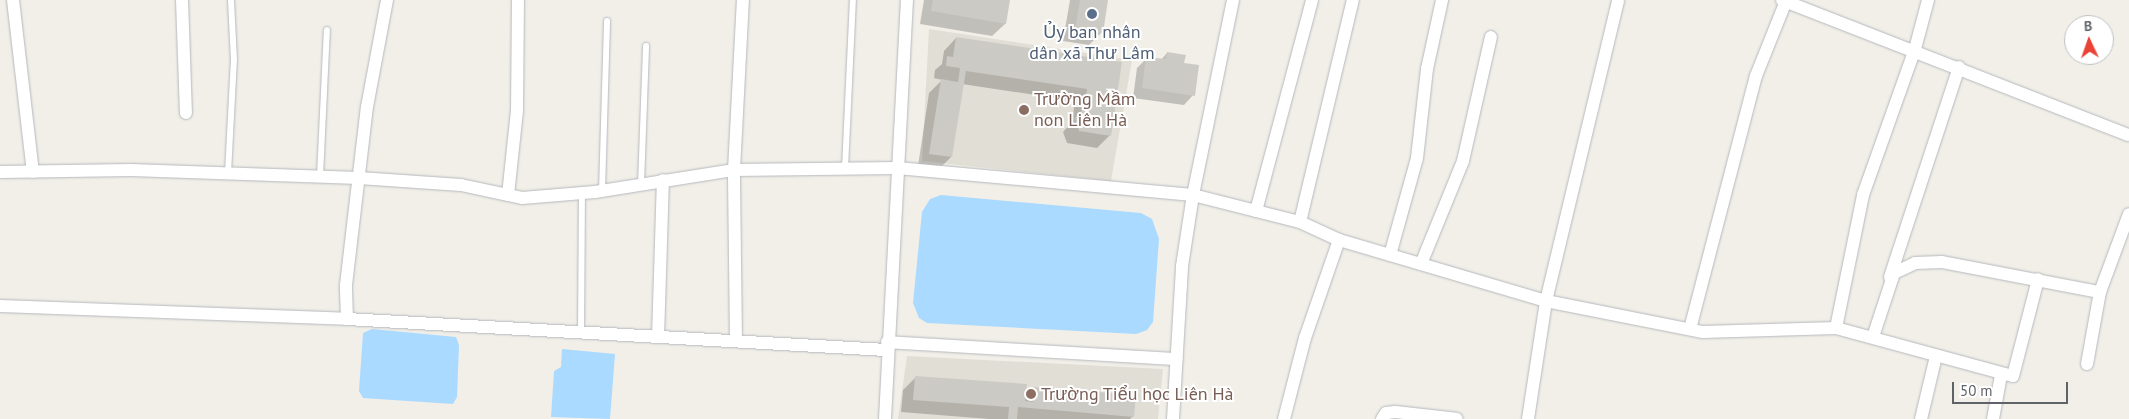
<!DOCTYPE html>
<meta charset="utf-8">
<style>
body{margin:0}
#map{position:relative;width:2129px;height:419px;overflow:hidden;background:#f1efe8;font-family:"PT Sans",sans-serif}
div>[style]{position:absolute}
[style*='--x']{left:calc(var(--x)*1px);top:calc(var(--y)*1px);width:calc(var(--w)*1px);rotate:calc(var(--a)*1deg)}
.education>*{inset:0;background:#e1ded6}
.water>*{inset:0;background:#aadaff}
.shadow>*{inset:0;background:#0003}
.building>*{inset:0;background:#cccac5}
.roads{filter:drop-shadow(0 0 1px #b5b8bc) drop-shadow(0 0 1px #b5b8bc)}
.lane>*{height:6px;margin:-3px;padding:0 3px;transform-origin:3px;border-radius:3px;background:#fff}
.street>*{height:12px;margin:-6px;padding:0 6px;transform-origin:6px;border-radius:6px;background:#fff}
.dots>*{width:14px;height:14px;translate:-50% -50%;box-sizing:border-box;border:2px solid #fff;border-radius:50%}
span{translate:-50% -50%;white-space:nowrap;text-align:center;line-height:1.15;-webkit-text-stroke:4px #fff;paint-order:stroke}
.service-label{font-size:18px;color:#4e5e75}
.education-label{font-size:18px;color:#785e54}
.left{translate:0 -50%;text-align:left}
.north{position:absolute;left:2064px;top:15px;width:50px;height:50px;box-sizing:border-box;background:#fff;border:1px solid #bfc1c3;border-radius:50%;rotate:357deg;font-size:14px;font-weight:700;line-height:20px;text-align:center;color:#5f6368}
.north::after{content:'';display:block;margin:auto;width:18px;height:22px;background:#ea4335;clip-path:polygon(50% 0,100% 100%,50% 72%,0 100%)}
.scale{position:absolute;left:1952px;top:382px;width:116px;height:22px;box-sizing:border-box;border:2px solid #5f6368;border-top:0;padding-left:6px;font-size:15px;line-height:18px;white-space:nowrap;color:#5f6368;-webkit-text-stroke:4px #fff;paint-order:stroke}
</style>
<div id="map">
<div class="education">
<div style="clip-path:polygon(929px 29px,1132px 60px,1111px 181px,922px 161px)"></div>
<div style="clip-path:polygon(907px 356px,1163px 369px,1158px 419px,898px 419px)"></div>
</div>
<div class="water">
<div style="clip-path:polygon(941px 195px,1141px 213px,1152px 219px,1159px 239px,1153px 322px,1147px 330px,1136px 334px,927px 323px,919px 318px,913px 303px,922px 212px,930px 199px)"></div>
<div style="clip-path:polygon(372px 329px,456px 337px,459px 345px,457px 397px,453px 404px,363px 398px,359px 391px,363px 333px)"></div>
<div style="clip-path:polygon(562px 349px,615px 354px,610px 419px,551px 417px,554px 371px,561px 367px)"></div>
</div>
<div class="shadow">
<div style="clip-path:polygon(924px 0,1009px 0,1005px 24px,992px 36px,920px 24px)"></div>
<div style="clip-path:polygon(1070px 0,1107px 0,1102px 32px,1089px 45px,1063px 41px)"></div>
<div style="clip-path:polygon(956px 38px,1121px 63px,1110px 135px,1097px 148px,1067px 143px,1063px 132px,1072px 122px,1075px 101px,962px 84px,951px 157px,939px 169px,918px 166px,929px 93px,942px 80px,934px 78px,935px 70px,942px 64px,944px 51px)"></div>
<div style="clip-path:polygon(1167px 53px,1183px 64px,1193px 95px,1184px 105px,1133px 98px,1137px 68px,1147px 58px,1161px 60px)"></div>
<div style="clip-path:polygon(916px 377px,1024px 398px,1034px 388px,1133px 416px,1130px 419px,989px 419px,901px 412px,903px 390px)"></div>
</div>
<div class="building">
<div style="clip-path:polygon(933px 0,1010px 0,1006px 24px,931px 11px)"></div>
<div style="clip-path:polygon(1080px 0,1108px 0,1103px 33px,1075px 29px)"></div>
<div style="clip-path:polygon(956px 37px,1122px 62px,1111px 136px,1079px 131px,1075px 118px,1084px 108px,1087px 89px,966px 71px,952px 157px,929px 154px,941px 79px,958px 82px,960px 68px,946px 66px,947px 56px,953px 57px)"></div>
<div style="clip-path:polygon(1167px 52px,1186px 55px,1184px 63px,1199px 65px,1195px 96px,1142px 88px,1146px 57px,1166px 59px)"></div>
<div style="clip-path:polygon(915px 376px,1027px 384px,1025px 401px,1033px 402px,1034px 387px,1136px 395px,1134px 417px,1018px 407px,1017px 419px,1008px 419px,1009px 407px,913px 400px)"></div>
</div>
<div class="roads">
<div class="lane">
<div style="--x:845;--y:168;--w:168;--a:-87.3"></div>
<div style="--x:228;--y:173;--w:113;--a:-87"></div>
<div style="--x:234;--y:60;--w:60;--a:-92.9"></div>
<div style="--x:320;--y:176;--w:146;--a:-87.3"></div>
<div style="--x:641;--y:184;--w:138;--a:-87.9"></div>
<div style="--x:602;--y:191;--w:170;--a:-88.3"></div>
<div style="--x:581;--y:333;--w:140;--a:-89.6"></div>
</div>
<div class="street">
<div style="--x:13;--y:0;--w:173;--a:83.4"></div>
<div style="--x:182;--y:0;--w:113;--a:88"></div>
<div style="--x:1782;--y:0;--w:372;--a:21.3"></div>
<div style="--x:0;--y:172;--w:131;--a:-0.9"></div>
<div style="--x:131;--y:170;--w:228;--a:2"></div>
<div style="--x:359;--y:178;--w:102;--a:3.9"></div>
<div style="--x:461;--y:185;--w:62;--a:12"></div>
<div style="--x:522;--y:198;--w:73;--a:-4.7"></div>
<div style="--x:595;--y:192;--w:141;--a:-9"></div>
<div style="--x:734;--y:170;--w:163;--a:-0.7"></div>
<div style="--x:897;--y:168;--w:297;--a:5.2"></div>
<div style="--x:1193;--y:195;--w:110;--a:14.2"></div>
<div style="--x:1300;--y:222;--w:43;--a:24.8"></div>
<div style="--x:1339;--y:240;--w:216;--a:16.4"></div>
<div style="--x:1546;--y:301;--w:160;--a:11.2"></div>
<div style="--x:1703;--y:332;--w:133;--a:-1.7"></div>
<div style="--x:1836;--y:328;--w:183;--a:15.2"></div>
<div style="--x:2013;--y:376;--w:100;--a:-75.5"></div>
<div style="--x:508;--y:195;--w:84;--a:-83.9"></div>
<div style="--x:517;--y:111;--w:111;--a:-89.5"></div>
<div style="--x:1256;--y:211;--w:218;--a:-75.1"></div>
<div style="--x:1300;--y:222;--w:228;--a:-76.6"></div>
<div style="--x:1390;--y:255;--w:101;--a:-74.4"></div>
<div style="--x:1417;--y:158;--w:90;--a:-83.6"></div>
<div style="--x:1427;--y:69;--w:71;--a:-77.7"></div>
<div style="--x:1421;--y:264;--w:111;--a:-67.8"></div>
<div style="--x:1463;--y:161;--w:127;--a:-77.3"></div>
<div style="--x:1890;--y:277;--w:221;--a:-71.8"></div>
<div style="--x:0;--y:306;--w:347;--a:2.1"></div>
<div style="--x:347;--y:319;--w:541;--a:3.29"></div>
<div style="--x:347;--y:319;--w:34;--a:-92"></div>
<div style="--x:346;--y:285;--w:179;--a:-83.3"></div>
<div style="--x:367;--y:107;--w:109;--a:-79.4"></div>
<div style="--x:1836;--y:328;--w:136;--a:-78.5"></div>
<div style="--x:1863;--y:195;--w:155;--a:-70.4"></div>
<div style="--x:1915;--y:49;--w:51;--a:-75.1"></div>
<div style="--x:1690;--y:329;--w:261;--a:-75.4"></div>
<div style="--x:1756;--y:76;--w:81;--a:-68.2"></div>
<div style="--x:658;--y:337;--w:157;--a:-88.2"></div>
<div style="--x:1873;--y:337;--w:67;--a:-71.8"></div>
<div style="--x:1894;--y:273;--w:23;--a:-25"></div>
<div style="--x:1915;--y:263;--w:27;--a:-2"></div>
<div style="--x:1942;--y:262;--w:161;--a:10.8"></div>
<div style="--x:736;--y:341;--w:171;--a:-90.7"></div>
<div style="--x:734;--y:170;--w:170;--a:-87"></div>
<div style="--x:887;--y:342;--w:290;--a:3.4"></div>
<div style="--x:2087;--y:364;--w:73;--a:-79.8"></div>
<div style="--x:2100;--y:292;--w:83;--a:-69.6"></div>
<div style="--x:885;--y:419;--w:420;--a:-87"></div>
<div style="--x:1173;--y:419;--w:153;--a:-86.6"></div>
<div style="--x:1182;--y:266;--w:72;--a:-81.2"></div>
<div style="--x:1193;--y:195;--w:199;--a:-78.4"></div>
<div style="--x:1284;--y:419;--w:84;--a:-75.5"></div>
<div style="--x:1305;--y:338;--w:104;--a:-70.9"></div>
<div style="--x:1382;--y:419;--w:7;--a:-56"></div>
<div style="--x:1386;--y:413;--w:9;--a:-6"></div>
<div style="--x:1395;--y:412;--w:62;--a:6.4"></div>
<div style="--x:1528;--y:419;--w:119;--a:-81.3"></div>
<div style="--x:1546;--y:301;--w:309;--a:-76.5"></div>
<div style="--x:1921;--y:419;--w:65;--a:-76.6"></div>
<div style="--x:1993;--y:419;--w:45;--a:-79.7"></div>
</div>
</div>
<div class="dots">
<div style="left:1092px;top:14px;background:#5c6f8a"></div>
<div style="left:1024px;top:110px;background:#8d6e63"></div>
<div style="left:1031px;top:394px;background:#8d6e63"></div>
</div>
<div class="service-label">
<span style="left:1092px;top:43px">Ủy ban nhân<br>dân xã Thư Lâm</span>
</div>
<div class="education-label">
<span class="left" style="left:1034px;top:110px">Trường Mầm<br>non Liên Hà</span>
<span class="left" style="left:1041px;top:394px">Trường Tiểu học Liên Hà</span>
</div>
<div class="north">B</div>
<div class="scale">50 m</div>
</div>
